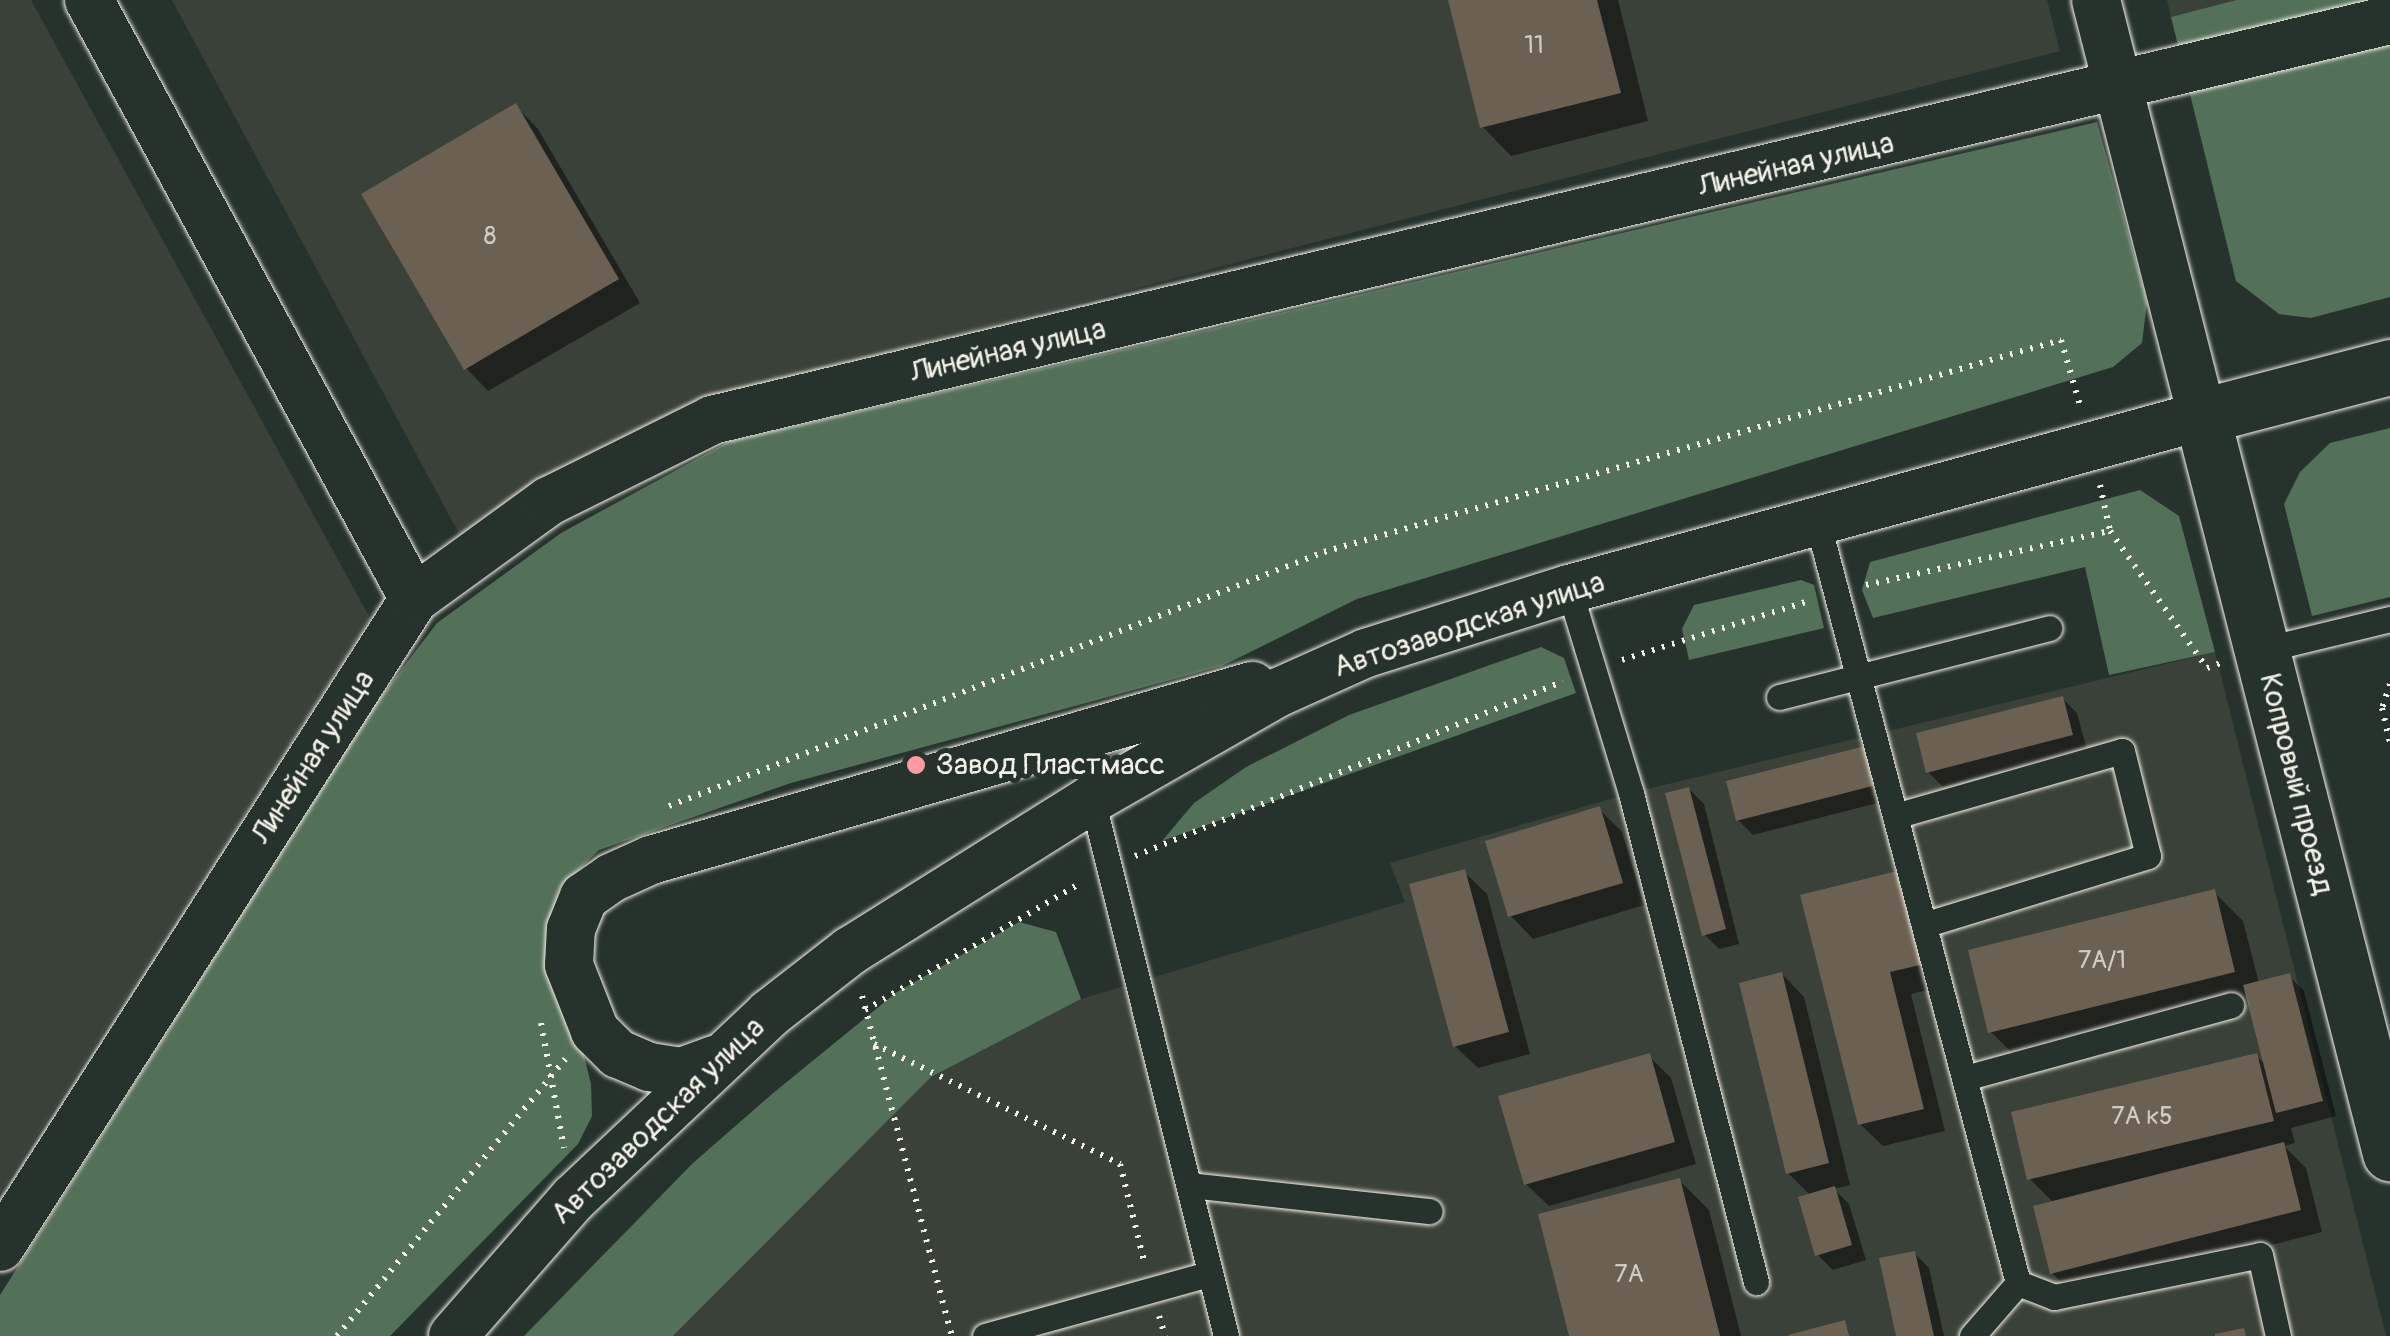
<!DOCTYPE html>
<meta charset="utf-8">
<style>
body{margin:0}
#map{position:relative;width:2390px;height:1336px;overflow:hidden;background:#26332d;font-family:Pangolin,sans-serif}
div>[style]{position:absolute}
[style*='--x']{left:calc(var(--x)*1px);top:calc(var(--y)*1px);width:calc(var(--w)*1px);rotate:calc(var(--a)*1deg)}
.built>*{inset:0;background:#3a4138}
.green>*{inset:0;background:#537058}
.shadow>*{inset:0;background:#0007}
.building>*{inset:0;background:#6a6152}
.path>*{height:6px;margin-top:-3px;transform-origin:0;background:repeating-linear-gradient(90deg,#f4f1e8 0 2.5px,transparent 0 10.5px)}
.roads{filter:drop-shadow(0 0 2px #f4f1e8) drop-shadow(0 0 2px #f4f1e8)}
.lane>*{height:25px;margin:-12.5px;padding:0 12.5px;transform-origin:12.5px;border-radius:12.5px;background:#26332d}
.street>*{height:48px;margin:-24px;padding:0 24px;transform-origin:24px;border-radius:24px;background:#26332d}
.secondary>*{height:55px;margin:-27.5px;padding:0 27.5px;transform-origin:27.5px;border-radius:27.5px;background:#26332d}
.dots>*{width:28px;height:28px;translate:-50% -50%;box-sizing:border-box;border:5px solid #26332d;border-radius:50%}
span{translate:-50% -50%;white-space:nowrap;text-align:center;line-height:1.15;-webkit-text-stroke:10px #26332d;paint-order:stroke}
.number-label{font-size:25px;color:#d2cdc2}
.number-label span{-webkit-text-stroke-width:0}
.street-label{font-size:30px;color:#f4f1e8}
.poi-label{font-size:30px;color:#f4f1e8}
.left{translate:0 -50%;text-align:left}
</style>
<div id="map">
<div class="built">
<div style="clip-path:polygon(0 0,31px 0,370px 618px,0 1193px)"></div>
<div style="clip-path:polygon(172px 0,2047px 0,2060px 51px,697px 401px,463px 541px)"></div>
<div style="clip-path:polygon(2167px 0,2236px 0,2171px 17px)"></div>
<div style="clip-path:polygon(2215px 652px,2386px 1336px,673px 1336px,931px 1077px,1081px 999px,1405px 902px,1390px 863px,1631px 793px)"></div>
</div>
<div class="green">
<div style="clip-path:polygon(2236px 0,2390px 0,2390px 297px,2311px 318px,2279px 314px,2236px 281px,2171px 17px)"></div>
<div style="clip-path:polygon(2097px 122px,2147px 302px,2142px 343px,2113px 367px,1357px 599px,1222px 666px,791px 783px,599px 850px,560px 888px,551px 922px,591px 1084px,592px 1116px,578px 1144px,390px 1336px,0 1336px,0 1295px,377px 702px,437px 623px,561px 533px,728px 442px)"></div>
<div style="clip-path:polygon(2390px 428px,2390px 597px,2312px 616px,2284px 504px,2300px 472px,2330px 443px)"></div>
<div style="clip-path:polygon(2140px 490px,2179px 516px,2215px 652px,2109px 675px,2085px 567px,1873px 618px,1862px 590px,1870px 562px)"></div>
<div style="clip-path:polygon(1801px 580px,1814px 585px,1824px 628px,1689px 660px,1682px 629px,1694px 605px)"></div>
<div style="clip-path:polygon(1541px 647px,1564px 658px,1576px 693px,1162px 841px,1194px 803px,1246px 767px,1349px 715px)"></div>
<div style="clip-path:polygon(1019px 922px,1056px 932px,1081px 999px,931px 1077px,673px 1336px,524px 1336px,693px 1163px,772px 1094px,897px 992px)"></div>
</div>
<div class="shadow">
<div style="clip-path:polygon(1450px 0,1618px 0,1648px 121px,1511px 156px,1482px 126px)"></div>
<div style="clip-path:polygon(516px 106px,538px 129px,640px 303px,488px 391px,466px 368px)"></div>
<div style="clip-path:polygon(2062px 698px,2077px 713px,2087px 750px,1943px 787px,1928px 772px)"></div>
<div style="clip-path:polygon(1873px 746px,1897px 798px,1753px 835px,1738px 820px)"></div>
<div style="clip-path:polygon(1689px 789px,1704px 804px,1739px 944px,1719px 949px,1704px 934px)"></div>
<div style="clip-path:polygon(1599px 809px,1622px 832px,1644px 905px,1533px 939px,1511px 916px)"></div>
<div style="clip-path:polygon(1464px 872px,1487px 894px,1530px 1054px,1478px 1068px,1455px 1046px)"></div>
<div style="clip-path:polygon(1900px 873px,1945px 986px,1911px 994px,1945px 1131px,1883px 1146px,1860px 1124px)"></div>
<div style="clip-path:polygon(2214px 892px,2243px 921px,2259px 983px,2289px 976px,2304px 991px,2336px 1116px,2291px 1128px,2295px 1143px,2284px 1146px,2306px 1168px,2322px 1232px,2075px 1296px,2052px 1273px,2054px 1203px,2030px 1179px,2256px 1056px,2267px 1066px,2251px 1004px,2020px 1061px,1991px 1032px)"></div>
<div style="clip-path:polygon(1782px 974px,1804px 997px,1850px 1185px,1834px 1189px,1849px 1204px,1866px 1260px,1833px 1270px,1818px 1255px,1811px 1196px,1788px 1173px)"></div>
<div style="clip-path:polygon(1649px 1056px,1671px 1078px,1696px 1164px,1549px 1206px,1526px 1184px)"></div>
<div style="clip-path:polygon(1680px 1181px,1709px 1210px,1741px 1336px,1572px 1336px)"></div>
<div style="clip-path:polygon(1914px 1253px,1929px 1268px,1944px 1336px,1899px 1336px)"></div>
</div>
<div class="building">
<div style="clip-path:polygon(1448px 0,1597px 0,1621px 93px,1480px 128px)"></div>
<div style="clip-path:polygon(516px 103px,619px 279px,464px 370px,361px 194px)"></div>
<div style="clip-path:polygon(2063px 696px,2073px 735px,1926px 773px,1916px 733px)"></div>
<div style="clip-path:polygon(1873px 744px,1884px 783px,1736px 821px,1726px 781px)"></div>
<div style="clip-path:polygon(1689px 787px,1726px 929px,1702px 936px,1665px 793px)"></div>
<div style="clip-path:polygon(1600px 806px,1623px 883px,1508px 917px,1485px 841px)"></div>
<div style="clip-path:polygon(1465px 869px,1509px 1032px,1453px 1047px,1409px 884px)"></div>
<div style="clip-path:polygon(1901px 870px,1924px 964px,1890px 972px,1924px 1109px,1858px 1125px,1800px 895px)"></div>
<div style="clip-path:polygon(2215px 889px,2235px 972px,1988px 1033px,1968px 950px)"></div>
<div style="clip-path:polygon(1782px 972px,1829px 1163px,1786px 1174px,1739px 983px)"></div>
<div style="clip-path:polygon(2290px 973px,2323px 1101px,2276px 1113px,2243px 985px)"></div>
<div style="clip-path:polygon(1650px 1053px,1675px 1142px,1524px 1185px,1498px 1096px)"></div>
<div style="clip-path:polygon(2257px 1053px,2274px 1121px,2027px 1180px,2011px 1112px)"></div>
<div style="clip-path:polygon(2284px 1142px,2301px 1210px,2050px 1274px,2033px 1206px)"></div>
<div style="clip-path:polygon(1680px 1178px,1720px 1336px,1569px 1336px,1538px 1214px)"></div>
<div style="clip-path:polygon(1835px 1186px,1852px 1245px,1815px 1256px,1798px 1197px)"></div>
<div style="clip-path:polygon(1915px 1251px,1934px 1336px,1896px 1336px,1879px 1258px)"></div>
<div style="clip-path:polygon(1845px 1320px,1849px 1336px,1789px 1336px,1788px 1335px)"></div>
<div style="clip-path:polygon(2244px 1328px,2246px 1336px,2215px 1336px,2215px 1334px)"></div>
</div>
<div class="path">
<div style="--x:2100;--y:485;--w:47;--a:77.7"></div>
<div style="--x:1866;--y:585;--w:250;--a:-12.5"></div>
<div style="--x:2110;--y:531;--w:168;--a:54.7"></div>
<div style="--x:2207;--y:668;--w:15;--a:-20"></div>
<div style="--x:1622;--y:660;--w:193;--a:-17.5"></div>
<div style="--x:2390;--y:684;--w:25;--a:108"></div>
<div style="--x:2382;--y:708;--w:36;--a:77"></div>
<div style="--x:669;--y:806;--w:703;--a:-21.2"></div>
<div style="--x:1324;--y:552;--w:767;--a:-16.05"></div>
<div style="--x:2061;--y:340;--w:68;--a:73.7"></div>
<div style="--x:1135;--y:856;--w:462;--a:-22.2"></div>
<div style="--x:862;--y:996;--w:352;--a:75.2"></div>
<div style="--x:865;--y:1010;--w:248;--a:-30.5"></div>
<div style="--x:541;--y:1023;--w:127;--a:79.6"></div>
<div style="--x:874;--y:1044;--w:274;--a:26"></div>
<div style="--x:1120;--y:1164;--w:100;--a:76.1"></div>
<div style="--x:1159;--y:1316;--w:21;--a:73"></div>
<div style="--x:337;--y:1336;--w:359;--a:-50.5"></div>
</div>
<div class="roads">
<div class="lane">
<div style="--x:1817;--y:520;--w:789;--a:75.24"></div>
<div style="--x:1569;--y:589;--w:213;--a:73.1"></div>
<div style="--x:1631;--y:793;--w:505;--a:75.66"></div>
<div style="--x:2262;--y:650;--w:132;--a:-13.6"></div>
<div style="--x:1779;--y:697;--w:279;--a:-14.3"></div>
<div style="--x:1092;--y:799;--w:553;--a:75.99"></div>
<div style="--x:1895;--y:816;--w:236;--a:-16"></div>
<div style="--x:2122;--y:751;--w:108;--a:76.1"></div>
<div style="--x:2148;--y:856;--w:234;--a:162.9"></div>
<div style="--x:1965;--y:1078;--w:276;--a:-15.3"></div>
<div style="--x:1189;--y:1185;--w:242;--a:6.2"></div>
<div style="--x:2018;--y:1283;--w:39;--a:21"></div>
<div style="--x:2054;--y:1297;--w:210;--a:-11.5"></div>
<div style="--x:2260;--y:1255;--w:83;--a:77.5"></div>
<div style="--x:985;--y:1336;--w:232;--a:-15.5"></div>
<div style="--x:1972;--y:1336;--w:70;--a:-49"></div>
</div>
<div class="street">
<div style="--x:89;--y:0;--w:681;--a:61.52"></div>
<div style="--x:714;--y:1060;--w:35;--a:160"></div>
<div style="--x:681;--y:1072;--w:32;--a:-171"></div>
<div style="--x:649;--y:1067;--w:34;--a:-157"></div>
<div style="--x:618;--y:1054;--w:33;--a:-135"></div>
<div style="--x:595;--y:1031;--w:71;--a:-111.5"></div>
<div style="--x:569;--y:965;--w:36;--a:-87"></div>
<div style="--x:571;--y:929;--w:35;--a:-68"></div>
<div style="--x:584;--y:897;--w:33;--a:-35"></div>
<div style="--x:611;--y:878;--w:44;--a:-24.2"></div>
<div style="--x:651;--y:860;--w:626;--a:-16.15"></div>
<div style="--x:0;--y:1247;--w:769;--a:-57.43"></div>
<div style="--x:414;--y:599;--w:167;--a:-36"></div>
<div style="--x:549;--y:501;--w:182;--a:-26.4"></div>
<div style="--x:712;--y:420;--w:1725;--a:-13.41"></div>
<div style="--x:453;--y:1336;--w:184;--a:-48.8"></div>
<div style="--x:574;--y:1198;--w:268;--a:-43.3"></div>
<div style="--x:769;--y:1014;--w:103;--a:-37.9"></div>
<div style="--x:850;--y:951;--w:286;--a:-32.1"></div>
<div style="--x:1092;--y:799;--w:215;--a:-29.8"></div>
<div style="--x:1279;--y:692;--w:95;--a:-24.1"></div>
<div style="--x:1366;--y:653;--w:213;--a:-17.5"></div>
<div style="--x:1569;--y:589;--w:656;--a:-15.29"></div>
<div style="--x:2202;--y:416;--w:429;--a:-104.3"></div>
</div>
<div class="secondary">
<div style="--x:2390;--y:367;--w:194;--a:165.4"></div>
<div style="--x:2202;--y:416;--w:761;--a:75.69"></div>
</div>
</div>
<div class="dots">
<div style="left:916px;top:765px;background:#ff9aa2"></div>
</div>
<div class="number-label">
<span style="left:1534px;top:46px">11</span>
<span style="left:490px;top:237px">8</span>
<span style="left:2102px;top:961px">7А/1</span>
<span style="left:2142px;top:1117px">7А к5</span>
<span style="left:1629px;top:1275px">7А</span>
</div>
<div class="street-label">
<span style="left:1796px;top:165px;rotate:-13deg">Линейная улица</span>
<span style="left:1008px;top:351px;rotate:-13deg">Линейная улица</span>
<span style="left:1469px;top:625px;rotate:-18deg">Автозаводская улица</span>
<span style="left:313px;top:757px;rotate:-57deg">Линейная улица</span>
<span style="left:2296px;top:784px;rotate:76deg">Копровый проезд</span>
<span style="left:658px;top:1121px;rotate:-44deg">Автозаводская улица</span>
</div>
<div class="poi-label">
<span class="left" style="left:936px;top:765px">Завод Пластмасс</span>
</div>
</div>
